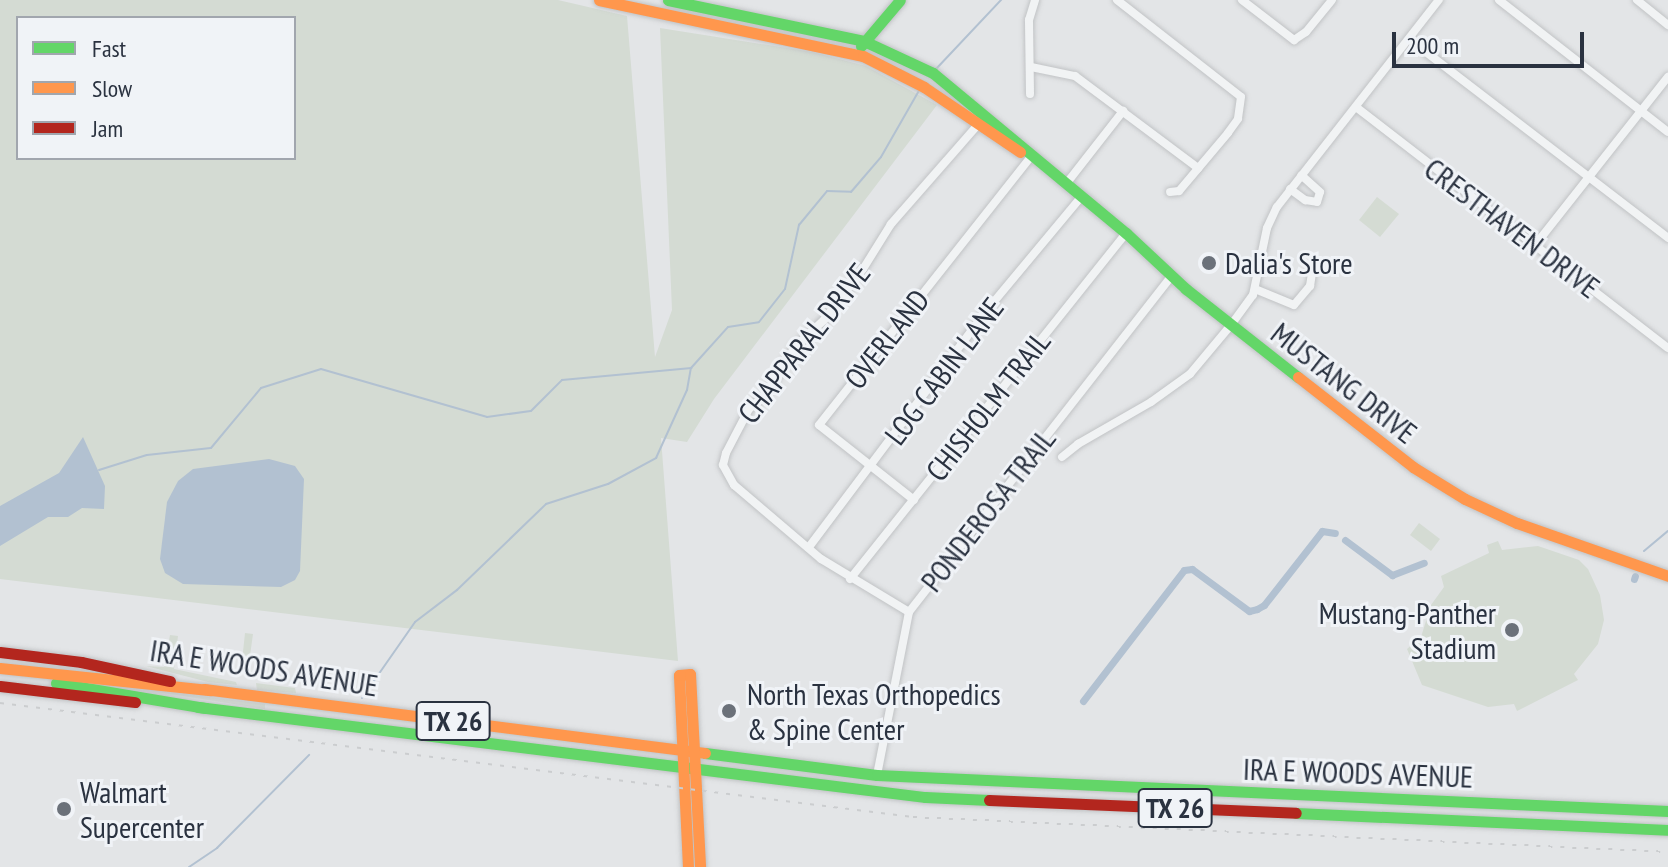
<!DOCTYPE html>
<style>
body{margin:0}
#map{position:relative;width:1668px;height:867px;overflow:hidden;background:#e3e5e7;font-family:"PT Sans Narrow",sans-serif}
div>[style]{position:absolute}
[style*='--x']{left:calc(var(--x)*1px);top:calc(var(--y)*1px);width:calc(var(--w)*1px);rotate:calc(var(--a)*1deg)}
.green>*{inset:0;background:#d4dbd3}
.water>*{inset:0;background:#b2c1d1}
.stream>*{height:2px;margin:-1px;padding:0 1px;transform-origin:1px;border-radius:1px;background:#b2c1d1}
.canal>*{height:7px;margin:-3.5px;padding:0 3.5px;transform-origin:3.5px;border-radius:3.5px;background:#b2c1d1}
.roads{filter:drop-shadow(0 0 2px #c1c3c5) drop-shadow(0 0 2px #c1c3c5)}
.street>*{height:8px;margin:-4px;padding:0 4px;transform-origin:4px;border-radius:4px;background:#f1f3f4}
.fast>*{height:11px;margin:-5.5px;padding:0 5.5px;transform-origin:5.5px;border-radius:5.5px;background:#63d668}
.slow>*{height:11px;margin:-5.5px;padding:0 5.5px;transform-origin:5.5px;border-radius:5.5px;background:#ff974d}
.jam>*{height:11px;margin:-5.5px;padding:0 5.5px;transform-origin:5.5px;border-radius:5.5px;background:#b3261e}
.rail>*{height:2px;margin-top:-1px;transform-origin:0;background:repeating-linear-gradient(90deg,#cbcdcf 0 4px,transparent 0 12px)}
.dots>*{width:22px;height:22px;translate:-50% -50%;box-sizing:border-box;border:4px solid #f0f3f7;border-radius:50%}
span{translate:-50% -50%;white-space:nowrap;text-align:center;line-height:1.15;-webkit-text-stroke:6px #f0f3f7;paint-order:stroke}
.shield-label span{padding:2px 6px;background:#f0f3f7;border:2px solid;border-radius:6px;-webkit-text-stroke-width:0}
.shield-label{font-size:28px;color:#2a3240;font-weight:700}
.street-label{font-size:30px;color:#2a3240}
.poi-label{font-size:30px;color:#2a3240}
.left{translate:0 -50%;text-align:left}
.right{translate:-100% -50%;text-align:right}
.legend{position:absolute;left:16px;top:16px;width:280px;height:144px;box-sizing:border-box;background:#f0f3f7;border:2px solid #a1a6ae;margin:0;padding:10px 14px;list-style:none;font-size:24px;color:#2a3240}
.legend li{display:flex;align-items:center;gap:16px;height:40px}
.legend b{width:40px;border:2px solid #a1a6ae}
.scale{position:absolute;left:1392px;top:32px;width:192px;height:36px;box-sizing:border-box;border:4px solid #2a3240;border-top:0;padding-left:10px;font-size:24px;line-height:28px;white-space:nowrap;color:#2a3240;-webkit-text-stroke:6px #f0f3f7;paint-order:stroke}
</style>
<div id="map">
<div class="green">
<div style="clip-path:polygon(evenodd,0 0,558px 0,627px 16px,655px 357px,672px 310px,660px 28px,812px 52px,866px 66px,937px 105px,714px 399px,687px 442px,661px 438px,678px 661px,0 579px,0 0,18px 18px,294px 18px,294px 158px,18px 158px,18px 18px)"></div>
<div style="clip-path:polygon(1377px 197px,1399px 214px,1380px 237px,1359px 220px)"></div>
<div style="clip-path:polygon(1419px 523px,1440px 539px,1431px 551px,1410px 535px)"></div>
<div style="clip-path:polygon(1498px 541px,1502px 550px,1538px 546px,1579px 560px,1588px 569px,1600px 595px,1604px 620px,1598px 644px,1574px 674px,1578px 680px,1517px 711px,1514px 704px,1488px 707px,1422px 685px,1407px 649px,1421px 637px,1431px 605px,1444px 587px,1441px 576px,1489px 553px,1487px 545px)"></div>
<div style="clip-path:polygon(245px 633px,253px 634px,248px 670px,254px 673px,241px 670px)"></div>
<div style="clip-path:polygon(170px 635px,178px 636px,174px 669px,236px 682px,237px 685px,208px 682px,146px 666px,164px 667px)"></div>
<div style="clip-path:polygon(256px 683px,295px 688px,296px 693px,257px 690px)"></div>
<div style="clip-path:polygon(152px 690px,265px 704px,265px 709px,151px 691px)"></div>
</div>
<div class="water">
<div style="clip-path:polygon(83px 437px,105px 486px,104px 509px,82px 508px,68px 517px,48px 517px,0 546px,0 506px,59px 473px)"></div>
<div style="clip-path:polygon(269px 459px,295px 466px,304px 479px,300px 571px,295px 580px,281px 587px,183px 584px,165px 573px,160px 559px,167px 502px,178px 481px,193px 469px)"></div>
</div>
<div class="stream">
<div style="--x:936;--y:69;--w:95;--a:-46.7"></div>
<div style="--x:99;--y:470;--w:50;--a:-17.4"></div>
<div style="--x:147;--y:455;--w:64;--a:-6.2"></div>
<div style="--x:211;--y:448;--w:78;--a:-50.2"></div>
<div style="--x:261;--y:388;--w:63;--a:-17.6"></div>
<div style="--x:321;--y:369;--w:173;--a:16.1"></div>
<div style="--x:487;--y:417;--w:44;--a:-7.8"></div>
<div style="--x:531;--y:411;--w:44;--a:-45"></div>
<div style="--x:562;--y:380;--w:130;--a:-5.3"></div>
<div style="--x:691;--y:368;--w:55;--a:-47.9"></div>
<div style="--x:728;--y:327;--w:31;--a:-9"></div>
<div style="--x:759;--y:322;--w:42;--a:-51.8"></div>
<div style="--x:785;--y:289;--w:66;--a:-77.7"></div>
<div style="--x:799;--y:225;--w:44;--a:-50.5"></div>
<div style="--x:827;--y:191;--w:24;--a:2"></div>
<div style="--x:851;--y:192;--w:46;--a:-49.4"></div>
<div style="--x:881;--y:157;--w:78;--a:-60.2"></div>
<div style="--x:1644;--y:551;--w:31;--a:-40"></div>
<div style="--x:362;--y:698;--w:93;--a:-55.1"></div>
<div style="--x:415;--y:622;--w:53;--a:-37.3"></div>
<div style="--x:457;--y:590;--w:124;--a:-44"></div>
<div style="--x:546;--y:504;--w:65;--a:-17.9"></div>
<div style="--x:608;--y:484;--w:55;--a:-28.4"></div>
<div style="--x:656;--y:458;--w:75;--a:-65.5"></div>
<div style="--x:687;--y:390;--w:22;--a:-80"></div>
<div style="--x:189;--y:867;--w:34;--a:-34"></div>
<div style="--x:217;--y:848;--w:131;--a:-45.3"></div>
</div>
<div class="canal">
<div style="--x:1345;--y:540;--w:59;--a:36.7"></div>
<div style="--x:1392;--y:575;--w:34;--a:-21"></div>
<div style="--x:1634;--y:579;--w:3;--a:-72"></div>
<div style="--x:1083;--y:701;--w:165;--a:-52.4"></div>
<div style="--x:1184;--y:570;--w:8;--a:-7"></div>
<div style="--x:1192;--y:569;--w:71;--a:36.4"></div>
<div style="--x:1249;--y:611;--w:8;--a:-14"></div>
<div style="--x:1257;--y:609;--w:8;--a:-30"></div>
<div style="--x:1264;--y:605;--w:94;--a:-51.9"></div>
<div style="--x:1322;--y:531;--w:13;--a:9"></div>
</div>
<div class="roads">
<div class="street">
<div style="--x:1117;--y:0;--w:157;--a:38"></div>
<div style="--x:1241;--y:97;--w:22;--a:98"></div>
<div style="--x:1238;--y:119;--w:17;--a:126"></div>
<div style="--x:1228;--y:133;--w:76;--a:130.2"></div>
<div style="--x:1179;--y:191;--w:9;--a:174"></div>
<div style="--x:1242;--y:0;--w:66;--a:37.6"></div>
<div style="--x:1294;--y:40;--w:14;--a:-34"></div>
<div style="--x:1306;--y:32;--w:41;--a:-50.9"></div>
<div style="--x:1499;--y:0;--w:214;--a:38"></div>
<div style="--x:1637;--y:0;--w:40;--a:39"></div>
<div style="--x:1409;--y:39;--w:327;--a:37.5"></div>
<div style="--x:1031;--y:67;--w:45;--a:11.6"></div>
<div style="--x:1075;--y:76;--w:154;--a:36.8"></div>
<div style="--x:1030;--y:94;--w:74;--a:-90.8"></div>
<div style="--x:1029;--y:20;--w:21;--a:-73"></div>
<div style="--x:1356;--y:107;--w:394;--a:37.7"></div>
<div style="--x:1066;--y:184;--w:93;--a:-52"></div>
<div style="--x:1290;--y:189;--w:19;--a:36"></div>
<div style="--x:1305;--y:200;--w:12;--a:9"></div>
<div style="--x:1317;--y:202;--w:10;--a:-73"></div>
<div style="--x:1320;--y:192;--w:25;--a:-138"></div>
<div style="--x:1536;--y:244;--w:213;--a:-51.7"></div>
<div style="--x:1255;--y:289;--w:42;--a:22.3"></div>
<div style="--x:1294;--y:305;--w:25;--a:-50"></div>
<div style="--x:1310;--y:286;--w:13;--a:-81"></div>
<div style="--x:1062;--y:457;--w:21;--a:-39"></div>
<div style="--x:1078;--y:444;--w:84;--a:-29.9"></div>
<div style="--x:1151;--y:402;--w:48;--a:-35.7"></div>
<div style="--x:1190;--y:374;--w:64;--a:-50.1"></div>
<div style="--x:1231;--y:325;--w:37;--a:-54"></div>
<div style="--x:1253;--y:295;--w:68;--a:-78.2"></div>
<div style="--x:1267;--y:228;--w:23;--a:-65"></div>
<div style="--x:1277;--y:207;--w:263;--a:-52"></div>
<div style="--x:914;--y:500;--w:121;--a:-141.7"></div>
<div style="--x:819;--y:425;--w:342;--a:-51.7"></div>
<div style="--x:809;--y:547;--w:296;--a:-53.1"></div>
<div style="--x:987;--y:310;--w:147;--a:-50.2"></div>
<div style="--x:850;--y:579;--w:443;--a:-51.4"></div>
<div style="--x:909;--y:612;--w:103;--a:-148.9"></div>
<div style="--x:821;--y:559;--w:114;--a:-139.6"></div>
<div style="--x:734;--y:485;--w:23;--a:-119"></div>
<div style="--x:723;--y:465;--w:12;--a:-76"></div>
<div style="--x:726;--y:453;--w:50;--a:-62.4"></div>
<div style="--x:749;--y:409;--w:23;--a:-41"></div>
<div style="--x:766;--y:394;--w:55;--a:-58.3"></div>
<div style="--x:795;--y:347;--w:40;--a:-43"></div>
<div style="--x:824;--y:320;--w:64;--a:-52.6"></div>
<div style="--x:863;--y:269;--w:53;--a:-58.1"></div>
<div style="--x:891;--y:224;--w:138;--a:-48.8"></div>
<div style="--x:877;--y:775;--w:166;--a:-78.9"></div>
<div style="--x:909;--y:612;--w:425;--a:-52"></div>
</div>
<div class="fast">
<div style="--x:668;--y:0;--w:200;--a:11.8"></div>
<div style="--x:864;--y:41;--w:76;--a:24.9"></div>
<div style="--x:933;--y:73;--w:251;--a:39.7"></div>
<div style="--x:1126;--y:233;--w:82;--a:43"></div>
<div style="--x:1186;--y:289;--w:142;--a:38.2"></div>
<div style="--x:861;--y:46;--w:60;--a:-49.7"></div>
<div style="--x:56;--y:683;--w:152;--a:9.5"></div>
<div style="--x:198;--y:707;--w:733;--a:7.06"></div>
<div style="--x:925;--y:797;--w:64;--a:2.7"></div>
<div style="--x:705;--y:753;--w:173;--a:7.3"></div>
<div style="--x:877;--y:775;--w:792;--a:2.61"></div>
<div style="--x:1296;--y:813;--w:372;--a:2.6"></div>
</div>
<div class="slow">
<div style="--x:599;--y:0;--w:270;--a:12"></div>
<div style="--x:863;--y:56;--w:68;--a:26.9"></div>
<div style="--x:924;--y:87;--w:116;--a:34.1"></div>
<div style="--x:1298;--y:377;--w:146;--a:38"></div>
<div style="--x:1413;--y:467;--w:61;--a:31.6"></div>
<div style="--x:1465;--y:499;--w:57;--a:24.8"></div>
<div style="--x:1517;--y:523;--w:160;--a:19.3"></div>
<div style="--x:0;--y:668;--w:212;--a:6"></div>
<div style="--x:204;--y:689;--w:505;--a:7.28"></div>
<div style="--x:688;--y:867;--w:192;--a:-92.7"></div>
<div style="--x:679;--y:675;--w:11;--a:-5"></div>
<div style="--x:690;--y:674;--w:193;--a:87"></div>
</div>
<div class="jam">
<div style="--x:0;--y:652;--w:82;--a:7"></div>
<div style="--x:81;--y:662;--w:91;--a:12.1"></div>
<div style="--x:0;--y:686;--w:136;--a:6.8"></div>
<div style="--x:989;--y:800;--w:307;--a:2.4"></div>
</div>
</div>
<div class="rail">
<div style="--x:0;--y:703;--w:920;--a:7.12"></div>
<div style="--x:913;--y:817;--w:756;--a:2.65"></div>
</div>
<div class="dots">
<div style="left:1209px;top:263px;background:#6b717a"></div>
<div style="left:1512px;top:630px;background:#6b717a"></div>
<div style="left:729px;top:711px;background:#6b717a"></div>
<div style="left:64px;top:809px;background:#6b717a"></div>
</div>
<div class="shield-label">
<span style="left:453px;top:721px">TX 26</span>
<span style="left:1175px;top:808px">TX 26</span>
</div>
<div class="street-label">
<span style="left:1512px;top:228px;rotate:37deg">CRESTHAVEN DRIVE</span>
<span style="left:887px;top:339px;rotate:-52deg">OVERLAND</span>
<span style="left:804px;top:343px;rotate:-52deg">CHAPPARAL DRIVE</span>
<span style="left:944px;top:371px;rotate:-53deg">LOG CABIN LANE</span>
<span style="left:1344px;top:383px;rotate:38deg">MUSTANG DRIVE</span>
<span style="left:988px;top:406px;rotate:-52deg">CHISHOLM TRAIL</span>
<span style="left:988px;top:510px;rotate:-52deg">PONDEROSA TRAIL</span>
<span style="left:264px;top:668px;rotate:9deg">IRA E WOODS AVENUE</span>
<span style="left:1358px;top:773px;rotate:2deg">IRA E WOODS AVENUE</span>
</div>
<div class="poi-label">
<span class="left" style="left:1225px;top:263px">Dalia's Store</span>
<span class="right" style="left:1496px;top:630px">Mustang-Panther<br>Stadium</span>
<span class="left" style="left:747px;top:711px">North Texas Orthopedics<br>&amp; Spine Center</span>
<span class="left" style="left:80px;top:809px">Walmart<br>Supercenter</span>
</div>
<ul class="legend">
<li><b style="height:10px;background:#63d668"></b>Fast</li>
<li><b style="height:10px;background:#ff974d"></b>Slow</li>
<li><b style="height:10px;background:#b3261e"></b>Jam</li>
</ul>
<div class="scale">200 m</div>
</div>
